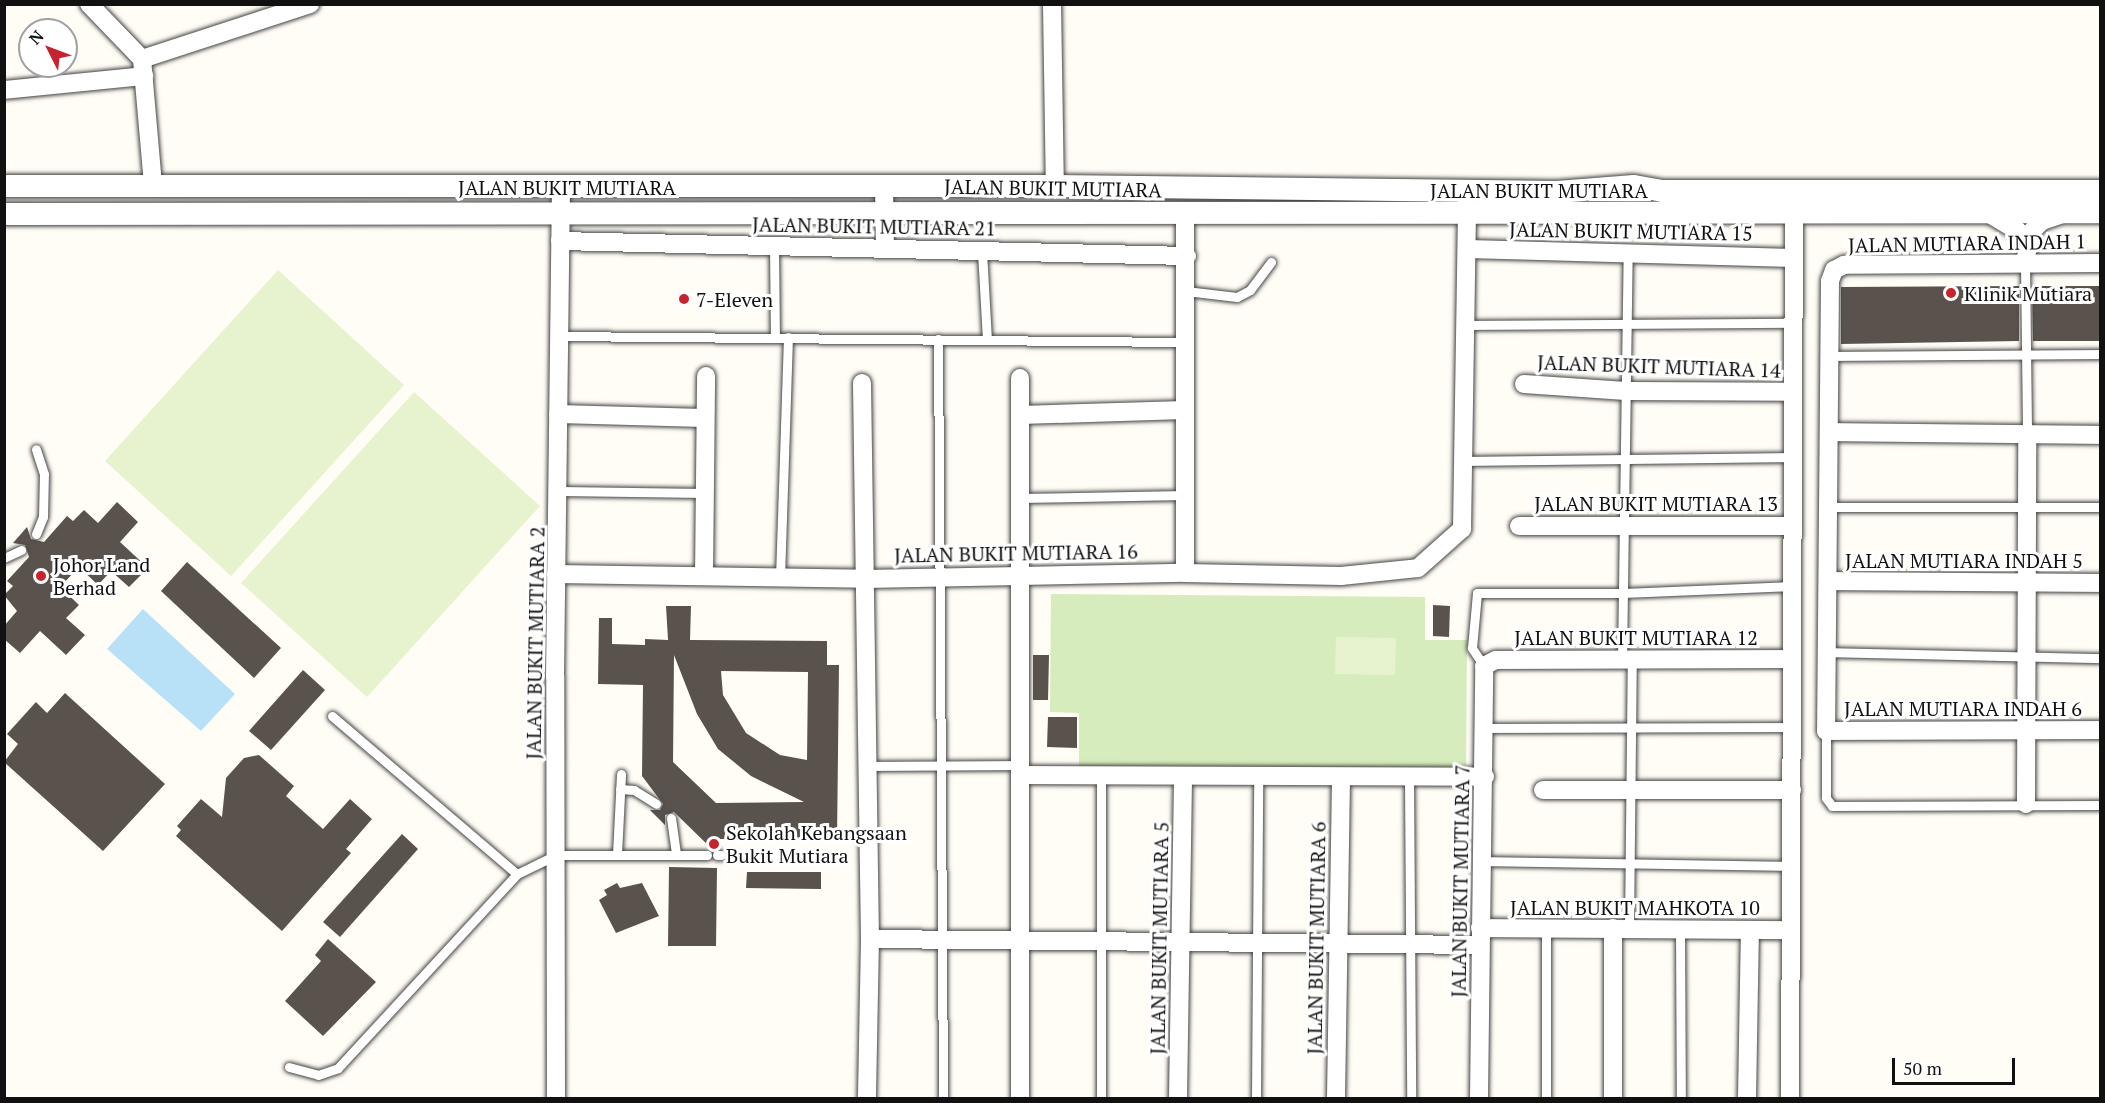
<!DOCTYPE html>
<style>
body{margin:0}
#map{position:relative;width:2105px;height:1103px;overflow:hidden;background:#fffdf5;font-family:"PT Serif",serif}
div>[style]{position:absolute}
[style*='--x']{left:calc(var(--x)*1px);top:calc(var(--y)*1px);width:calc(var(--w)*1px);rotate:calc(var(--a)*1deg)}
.green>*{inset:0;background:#d6ecbc}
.pitch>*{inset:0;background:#e7f3ce}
.water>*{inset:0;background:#b8e1f8}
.building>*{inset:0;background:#5a524d}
.roads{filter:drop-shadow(0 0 2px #444) drop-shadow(0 0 2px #444)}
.service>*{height:9px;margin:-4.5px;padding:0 4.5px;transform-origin:4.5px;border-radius:4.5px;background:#fff}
.minor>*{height:18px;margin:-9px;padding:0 9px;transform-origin:9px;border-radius:9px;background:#fff}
.tertiary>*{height:22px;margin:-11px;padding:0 11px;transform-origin:11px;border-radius:11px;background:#fff}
.dots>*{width:16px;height:16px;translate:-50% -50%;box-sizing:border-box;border:3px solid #fff;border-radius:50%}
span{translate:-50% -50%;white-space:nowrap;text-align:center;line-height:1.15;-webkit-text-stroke:6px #fff;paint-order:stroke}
.street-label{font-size:20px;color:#111}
.poi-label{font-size:20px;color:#111}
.left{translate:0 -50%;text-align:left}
.frame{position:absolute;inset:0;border:6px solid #111;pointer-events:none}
.north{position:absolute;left:18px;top:18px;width:60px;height:60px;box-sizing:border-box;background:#fff;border:2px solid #a0a0a0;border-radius:50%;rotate:312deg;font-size:16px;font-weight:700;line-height:24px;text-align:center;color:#111}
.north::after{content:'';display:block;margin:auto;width:21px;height:27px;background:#c7232e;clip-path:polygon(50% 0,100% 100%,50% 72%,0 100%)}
.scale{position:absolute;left:1892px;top:1058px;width:123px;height:27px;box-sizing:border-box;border:3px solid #111;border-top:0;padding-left:8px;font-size:18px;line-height:21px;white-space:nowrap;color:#111;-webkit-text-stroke:4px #fff;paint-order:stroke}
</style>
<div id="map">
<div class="green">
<div style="clip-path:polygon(1051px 594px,1425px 597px,1425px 640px,1467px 640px,1466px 771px,1079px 768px,1079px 713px,1050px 712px)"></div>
</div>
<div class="pitch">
<div style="clip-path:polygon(278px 270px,404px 385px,231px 576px,105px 461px)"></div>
<div style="clip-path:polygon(414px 392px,540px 506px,367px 697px,241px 583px)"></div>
<div style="clip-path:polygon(1336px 637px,1396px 638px,1395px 675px,1335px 674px)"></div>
</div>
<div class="water">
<div style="clip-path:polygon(143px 609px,235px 694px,201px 731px,107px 649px)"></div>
</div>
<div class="building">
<div style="clip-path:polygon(2019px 286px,2019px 341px,1841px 344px,1841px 287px)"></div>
<div style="clip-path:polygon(2032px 286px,2100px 286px,2100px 341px,2033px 341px)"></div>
<div style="clip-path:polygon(117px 502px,138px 522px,120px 542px,148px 568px,129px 587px,111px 571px,98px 585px,79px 567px,60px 587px,79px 605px,66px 618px,85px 635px,66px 655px,40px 631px,20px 653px,4px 639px,4px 626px,17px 611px,4px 595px,13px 586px,7px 581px,29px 557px,25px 545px,13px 543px,27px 527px,31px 539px,44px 542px,67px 516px,73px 521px,84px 510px,98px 523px)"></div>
<div style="clip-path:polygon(187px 562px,281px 648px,254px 678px,161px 591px)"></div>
<div style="clip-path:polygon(1433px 605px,1450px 606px,1449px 637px,1433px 636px)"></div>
<div style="clip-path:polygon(evenodd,666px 606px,691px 606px,690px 640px,827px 641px,827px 665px,839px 665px,837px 840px,718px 839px,718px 848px,713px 850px,674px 812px,665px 815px,665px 825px,650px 810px,660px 810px,663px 804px,642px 776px,643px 685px,598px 684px,599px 618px,612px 618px,612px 644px,645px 645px,645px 639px,668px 640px,666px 606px,674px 655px,697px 714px,718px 749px,751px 776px,804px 802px,716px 803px,673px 762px,674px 655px,666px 606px,721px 671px,808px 672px,807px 760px,780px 755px,746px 733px,723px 695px,721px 671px)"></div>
<div style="clip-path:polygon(1033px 655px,1049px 655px,1048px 700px,1033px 700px)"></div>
<div style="clip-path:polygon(303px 670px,325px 690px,271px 750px,249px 731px)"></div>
<div style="clip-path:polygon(65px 693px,165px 784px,103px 851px,4px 762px,18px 744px,7px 734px,36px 702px,47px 713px)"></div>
<div style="clip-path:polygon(1048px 717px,1077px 717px,1077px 748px,1047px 747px)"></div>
<div style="clip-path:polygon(259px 755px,294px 786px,286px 796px,323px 829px,350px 799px,372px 819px,346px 849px,351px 853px,282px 931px,176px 836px,181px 830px,177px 826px,201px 799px,222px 817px,226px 778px,244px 758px)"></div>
<div style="clip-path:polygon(402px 834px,418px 849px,340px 937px,323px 922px)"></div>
<div style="clip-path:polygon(669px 867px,717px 868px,716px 946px,668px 946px)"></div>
<div style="clip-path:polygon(747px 872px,821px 872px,821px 889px,746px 888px)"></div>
<div style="clip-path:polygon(617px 883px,620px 888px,642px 883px,659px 916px,616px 933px,599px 900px,607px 895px,604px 890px)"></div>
<div style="clip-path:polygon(328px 939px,376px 982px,323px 1036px,285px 1001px,321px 961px,315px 955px)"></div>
</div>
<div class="roads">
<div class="service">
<div style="--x:774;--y:246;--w:91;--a:89.4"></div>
<div style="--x:982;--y:251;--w:89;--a:86.8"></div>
<div style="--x:2025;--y:264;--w:171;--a:89.3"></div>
<div style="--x:1186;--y:291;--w:51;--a:6.7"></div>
<div style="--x:1237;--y:297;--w:15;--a:-28"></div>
<div style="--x:1250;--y:290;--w:35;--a:-53"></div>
<div style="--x:1466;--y:325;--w:325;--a:-0.4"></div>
<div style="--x:558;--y:336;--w:630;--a:0.55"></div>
<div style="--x:938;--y:339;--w:759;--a:89.62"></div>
<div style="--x:1830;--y:356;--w:270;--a:-0.4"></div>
<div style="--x:1464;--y:461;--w:328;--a:-0.7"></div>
<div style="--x:560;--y:491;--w:145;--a:0.8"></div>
<div style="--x:1019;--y:498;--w:166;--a:-1"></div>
<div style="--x:1828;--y:507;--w:272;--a:0"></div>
<div style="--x:36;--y:534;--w:18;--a:-68"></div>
<div style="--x:43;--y:517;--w:43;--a:-88.7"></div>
<div style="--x:44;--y:474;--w:26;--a:-108"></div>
<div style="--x:4;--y:558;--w:19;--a:-25"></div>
<div style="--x:780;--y:578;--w:241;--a:-88.1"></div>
<div style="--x:1827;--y:652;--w:273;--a:1.3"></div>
<div style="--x:1622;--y:661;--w:409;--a:-89.2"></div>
<div style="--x:1484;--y:666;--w:22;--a:-124"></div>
<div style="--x:1472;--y:648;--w:55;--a:-84.8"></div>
<div style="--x:1477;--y:593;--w:146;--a:0"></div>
<div style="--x:1623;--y:593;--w:170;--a:-2.4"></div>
<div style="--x:332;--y:716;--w:243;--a:40.5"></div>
<div style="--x:517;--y:874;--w:43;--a:-26"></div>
<div style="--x:556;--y:855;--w:151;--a:0"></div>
<div style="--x:1485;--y:728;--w:307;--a:-0.2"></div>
<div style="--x:1826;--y:731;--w:67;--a:90"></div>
<div style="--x:1826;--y:798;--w:10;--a:53"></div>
<div style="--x:1832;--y:806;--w:268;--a:-0.2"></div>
<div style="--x:867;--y:766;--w:156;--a:-0.4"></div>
<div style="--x:1101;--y:777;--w:321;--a:90"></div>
<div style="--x:1409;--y:778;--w:320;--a:89.6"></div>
<div style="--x:620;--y:789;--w:14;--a:4"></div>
<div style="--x:634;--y:790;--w:26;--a:32"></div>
<div style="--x:671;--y:818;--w:37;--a:82"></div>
<div style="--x:617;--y:854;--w:80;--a:-87.1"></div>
<div style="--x:717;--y:855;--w:4;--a:0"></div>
<div style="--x:1482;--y:861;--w:310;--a:0.9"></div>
<div style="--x:1546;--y:928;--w:170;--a:90"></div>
<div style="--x:1629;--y:928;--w:267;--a:-89.4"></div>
<div style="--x:1680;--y:930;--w:168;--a:89.7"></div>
<div style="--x:289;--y:1067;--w:30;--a:15"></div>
<div style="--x:318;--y:1075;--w:21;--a:-19"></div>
<div style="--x:338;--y:1068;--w:264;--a:-47.3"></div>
<div style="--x:1256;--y:1098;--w:319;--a:-89.6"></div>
</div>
<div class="minor">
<div style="--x:89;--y:4;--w:76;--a:46.1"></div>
<div style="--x:142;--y:59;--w:125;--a:85"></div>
<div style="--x:1052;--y:4;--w:182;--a:89.1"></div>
<div style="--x:142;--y:59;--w:177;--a:-18.1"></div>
<div style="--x:4;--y:90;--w:141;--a:-5.7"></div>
<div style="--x:884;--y:186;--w:62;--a:89.1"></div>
<div style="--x:1785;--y:203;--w:13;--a:45"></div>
<div style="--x:1794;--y:212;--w:886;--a:90.26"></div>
<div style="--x:1988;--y:213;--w:35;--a:31"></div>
<div style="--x:2018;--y:231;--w:14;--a:60"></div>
<div style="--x:560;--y:241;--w:627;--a:1.37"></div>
<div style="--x:1468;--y:249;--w:325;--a:1.6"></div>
<div style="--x:2100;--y:263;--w:256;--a:179.6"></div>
<div style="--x:1844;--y:265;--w:11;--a:153"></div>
<div style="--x:1834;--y:270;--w:12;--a:110"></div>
<div style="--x:1830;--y:281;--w:450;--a:90.5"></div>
<div style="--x:1826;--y:731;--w:274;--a:-0.2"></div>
<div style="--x:2025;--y:264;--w:31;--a:-81"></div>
<div style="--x:2030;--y:233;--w:17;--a:-45"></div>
<div style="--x:2042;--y:221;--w:21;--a:-19"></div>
<div style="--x:862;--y:383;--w:556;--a:89.18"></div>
<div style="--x:870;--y:939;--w:159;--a:91.1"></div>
<div style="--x:1524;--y:384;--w:102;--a:3.9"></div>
<div style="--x:1626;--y:391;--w:166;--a:0.3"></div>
<div style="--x:558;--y:414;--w:146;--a:1.6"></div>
<div style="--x:1020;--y:415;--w:165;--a:-1.7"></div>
<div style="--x:1829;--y:432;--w:271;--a:0.6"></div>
<div style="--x:1519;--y:526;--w:274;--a:0"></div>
<div style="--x:1185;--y:573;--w:362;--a:-90"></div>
<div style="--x:556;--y:574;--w:309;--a:0.9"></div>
<div style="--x:865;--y:579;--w:320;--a:-1.1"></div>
<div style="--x:1185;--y:573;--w:156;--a:1.1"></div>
<div style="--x:1341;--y:576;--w:77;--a:-5.9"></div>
<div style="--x:1418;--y:568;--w:59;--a:-41.6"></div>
<div style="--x:1462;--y:529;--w:330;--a:-89.1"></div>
<div style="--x:704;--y:576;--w:200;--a:-89.4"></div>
<div style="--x:1828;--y:581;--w:272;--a:0.4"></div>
<div style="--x:1023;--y:775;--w:462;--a:0.2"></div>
<div style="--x:1543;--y:790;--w:249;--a:0"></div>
<div style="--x:2026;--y:804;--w:369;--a:-89.8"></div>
<div style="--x:1480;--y:928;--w:311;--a:0.4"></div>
<div style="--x:870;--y:939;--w:610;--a:0.56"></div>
<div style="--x:556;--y:1098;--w:422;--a:-90.1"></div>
<div style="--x:555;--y:676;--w:488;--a:-89.3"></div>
<div style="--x:1020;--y:1098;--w:720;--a:-90"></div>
<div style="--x:1178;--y:1098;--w:320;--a:-89.1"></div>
<div style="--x:1336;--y:1098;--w:319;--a:-89.1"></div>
<div style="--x:1479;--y:1098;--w:432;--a:-89.3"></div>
<div style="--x:1484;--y:666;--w:13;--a:-27"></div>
<div style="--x:1496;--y:660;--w:295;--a:-0.2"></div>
<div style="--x:1613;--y:1098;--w:170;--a:-90"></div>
<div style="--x:1747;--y:1098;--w:167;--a:-89"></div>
</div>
<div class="tertiary">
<div style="--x:4;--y:186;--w:1051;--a:0"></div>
<div style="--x:1055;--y:186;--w:502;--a:0.68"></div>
<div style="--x:1557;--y:192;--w:77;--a:-4.5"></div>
<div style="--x:1634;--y:186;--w:29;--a:10"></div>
<div style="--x:1663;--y:191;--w:437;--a:0"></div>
<div style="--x:4;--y:214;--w:2096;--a:-0.05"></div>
</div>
</div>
<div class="dots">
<div style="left:1951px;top:293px;background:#c7232e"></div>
<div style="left:684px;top:299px;background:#c7232e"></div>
<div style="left:41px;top:576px;background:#c7232e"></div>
<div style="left:714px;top:844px;background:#c7232e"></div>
</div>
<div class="street-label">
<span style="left:567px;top:187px">JALAN BUKIT MUTIARA</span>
<span style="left:1053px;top:188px;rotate:1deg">JALAN BUKIT MUTIARA</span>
<span style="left:1539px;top:190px">JALAN BUKIT MUTIARA</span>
<span style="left:874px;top:226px;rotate:1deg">JALAN BUKIT MUTIARA 21</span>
<span style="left:1631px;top:231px;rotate:1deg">JALAN BUKIT MUTIARA 15</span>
<span style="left:1967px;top:243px;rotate:-1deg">JALAN MUTIARA INDAH 1</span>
<span style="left:1659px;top:366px;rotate:2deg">JALAN BUKIT MUTIARA 14</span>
<span style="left:1656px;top:503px">JALAN BUKIT MUTIARA 13</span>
<span style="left:1016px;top:553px;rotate:-1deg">JALAN BUKIT MUTIARA 16</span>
<span style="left:1964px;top:560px">JALAN MUTIARA INDAH 5</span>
<span style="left:1636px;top:637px">JALAN BUKIT MUTIARA 12</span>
<span style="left:535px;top:643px;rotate:-89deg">JALAN BUKIT MUTIARA 2</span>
<span style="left:1963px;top:708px">JALAN MUTIARA INDAH 6</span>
<span style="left:1460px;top:881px;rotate:-89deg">JALAN BUKIT MUTIARA 7</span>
<span style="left:1635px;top:907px">JALAN BUKIT MAHKOTA 10</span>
<span style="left:1159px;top:938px;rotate:-89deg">JALAN BUKIT MUTIARA 5</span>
<span style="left:1316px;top:938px;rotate:-89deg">JALAN BUKIT MUTIARA 6</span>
</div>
<div class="poi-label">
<span class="left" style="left:1964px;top:293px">Klinik Mutiara</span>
<span class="left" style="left:696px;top:299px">7-Eleven</span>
<span class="left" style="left:53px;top:576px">Johor Land<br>Berhad</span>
<span class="left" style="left:726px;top:844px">Sekolah Kebangsaan<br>Bukit Mutiara</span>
</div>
<div class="frame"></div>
<div class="north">N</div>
<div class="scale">50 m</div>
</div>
